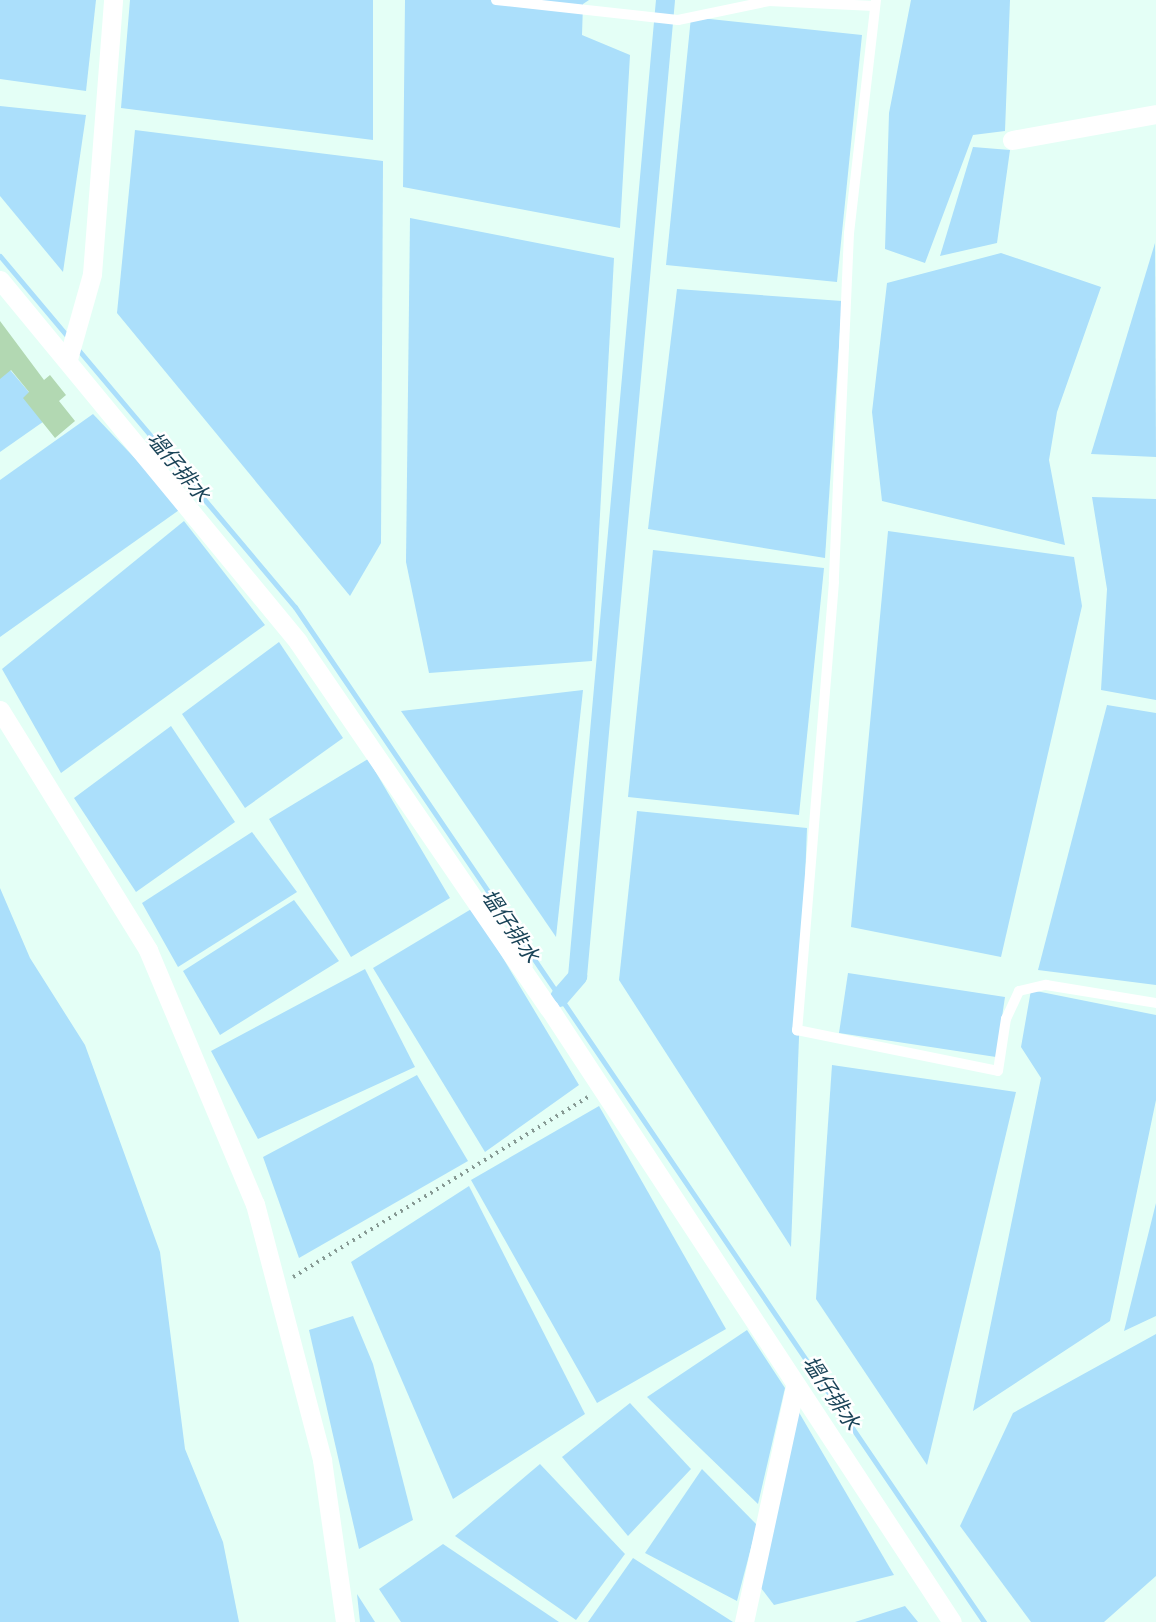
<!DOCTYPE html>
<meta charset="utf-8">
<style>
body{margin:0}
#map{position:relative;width:1156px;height:1622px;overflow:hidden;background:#e4fff6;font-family:"Roboto Serif","Noto Sans TC",serif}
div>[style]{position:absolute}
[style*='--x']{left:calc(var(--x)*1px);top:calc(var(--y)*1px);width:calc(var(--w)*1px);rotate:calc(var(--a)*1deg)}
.water>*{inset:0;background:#abdffb}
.stream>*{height:5px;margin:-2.5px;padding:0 2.5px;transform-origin:2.5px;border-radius:2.5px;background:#abdffb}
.canal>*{height:19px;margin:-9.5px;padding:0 9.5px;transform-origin:9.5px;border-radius:9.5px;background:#abdffb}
.building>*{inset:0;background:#b2d8b2}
.path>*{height:3.5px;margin-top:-1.75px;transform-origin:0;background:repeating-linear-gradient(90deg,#869993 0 2px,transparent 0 7px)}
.lane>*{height:10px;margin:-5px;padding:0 5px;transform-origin:5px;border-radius:5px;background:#fff}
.street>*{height:19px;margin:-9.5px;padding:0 9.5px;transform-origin:9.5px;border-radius:9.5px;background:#fff}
span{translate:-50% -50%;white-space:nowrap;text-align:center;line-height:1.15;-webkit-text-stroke:5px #fff;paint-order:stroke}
.water-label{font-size:21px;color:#1a4458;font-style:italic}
</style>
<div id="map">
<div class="water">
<div style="clip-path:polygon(0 0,96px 0,86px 91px,0 79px)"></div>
<div style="clip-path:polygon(130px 0,373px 0,373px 140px,121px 108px)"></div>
<div style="clip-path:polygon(405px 0,589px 0,583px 4px,582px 35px,630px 55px,620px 228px,403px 187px)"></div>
<div style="clip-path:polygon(911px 0,1010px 0,1005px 131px,973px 135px,925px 263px,885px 249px,889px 113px)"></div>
<div style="clip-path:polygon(691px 17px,862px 35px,837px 282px,666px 265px)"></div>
<div style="clip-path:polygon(0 106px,86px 115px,63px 272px,0 196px)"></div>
<div style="clip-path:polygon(135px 130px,383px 161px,381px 543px,350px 596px,117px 313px)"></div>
<div style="clip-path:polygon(973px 147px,1010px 150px,997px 243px,940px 256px)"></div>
<div style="clip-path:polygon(410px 218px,614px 258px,592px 661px,429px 673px,406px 562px)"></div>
<div style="clip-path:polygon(1155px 243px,1156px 457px,1091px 454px)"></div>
<div style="clip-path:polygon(1001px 253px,1101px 287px,1057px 412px,1049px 460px,1065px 545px,882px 501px,872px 412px,887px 283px)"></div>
<div style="clip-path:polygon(677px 289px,842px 301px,825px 558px,648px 529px)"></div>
<div style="clip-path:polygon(0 358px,50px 417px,0 452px)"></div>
<div style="clip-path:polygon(93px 414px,182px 508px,0 637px,0 480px)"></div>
<div style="clip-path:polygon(1092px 497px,1156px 499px,1156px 700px,1101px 690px,1107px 589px)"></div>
<div style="clip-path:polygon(184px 521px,265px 625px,61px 773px,2px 669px)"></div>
<div style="clip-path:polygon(888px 531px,1074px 557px,1082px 606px,1001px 957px,851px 927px)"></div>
<div style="clip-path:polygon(653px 550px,824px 568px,799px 815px,628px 797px)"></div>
<div style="clip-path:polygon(279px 642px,343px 738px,245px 808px,182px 714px)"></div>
<div style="clip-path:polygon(583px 690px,556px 937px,401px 711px)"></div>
<div style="clip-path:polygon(1107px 705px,1156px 713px,1156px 985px,1038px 970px)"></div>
<div style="clip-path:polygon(171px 726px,235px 822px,136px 892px,74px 798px)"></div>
<div style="clip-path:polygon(368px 759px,450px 898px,351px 957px,269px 819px)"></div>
<div style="clip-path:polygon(637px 811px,807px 828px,791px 1247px,619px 980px)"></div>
<div style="clip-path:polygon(252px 832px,297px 892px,178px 967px,142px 903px)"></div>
<div style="clip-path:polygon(0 888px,30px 958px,85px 1045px,160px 1252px,185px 1449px,223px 1542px,239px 1622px,0 1622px)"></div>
<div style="clip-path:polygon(294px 900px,339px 961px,220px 1035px,183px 971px)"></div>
<div style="clip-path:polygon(473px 908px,579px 1085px,485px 1152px,373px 968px)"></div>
<div style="clip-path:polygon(365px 969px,415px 1067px,258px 1139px,211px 1051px)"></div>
<div style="clip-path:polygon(848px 973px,1005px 997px,996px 1057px,839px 1033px)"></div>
<div style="clip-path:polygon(1031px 990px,1156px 1015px,1156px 1100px,1110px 1321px,973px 1411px,1041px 1078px,1021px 1047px)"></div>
<div style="clip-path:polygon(832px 1065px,1016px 1092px,927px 1465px,816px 1299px)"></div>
<div style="clip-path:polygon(417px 1075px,468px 1161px,299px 1258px,263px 1157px)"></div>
<div style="clip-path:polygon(599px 1106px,726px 1329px,597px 1403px,471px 1180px)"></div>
<div style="clip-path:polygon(469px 1186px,585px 1414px,453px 1499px,351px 1262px)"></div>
<div style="clip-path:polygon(1156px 1203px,1156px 1316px,1124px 1331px)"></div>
<div style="clip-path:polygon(353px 1316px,373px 1364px,413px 1520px,359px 1549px,309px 1330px)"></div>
<div style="clip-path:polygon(747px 1330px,785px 1388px,758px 1504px,647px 1397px)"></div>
<div style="clip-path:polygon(1156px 1334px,1156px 1576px,1104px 1622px,1031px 1622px,960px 1526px,1013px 1413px)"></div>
<div style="clip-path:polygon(630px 1403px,691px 1469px,628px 1536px,562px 1457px)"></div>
<div style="clip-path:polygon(797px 1409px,894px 1575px,774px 1605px,761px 1588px)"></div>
<div style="clip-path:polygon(540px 1464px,625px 1554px,576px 1620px,455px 1536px)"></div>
<div style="clip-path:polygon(702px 1469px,757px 1525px,737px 1601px,645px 1553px)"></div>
<div style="clip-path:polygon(443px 1544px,559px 1622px,401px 1622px,379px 1589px)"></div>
<div style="clip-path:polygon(633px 1558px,733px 1622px,588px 1622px)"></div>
<div style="clip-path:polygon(357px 1594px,375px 1622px,360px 1622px)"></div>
<div style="clip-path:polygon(905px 1606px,918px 1622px,855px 1622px)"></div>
</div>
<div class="stream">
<div style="--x:0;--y:256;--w:106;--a:50"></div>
<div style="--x:76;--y:347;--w:340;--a:49.9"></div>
<div style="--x:295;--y:607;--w:1227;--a:55.83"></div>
</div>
<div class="canal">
<div style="--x:559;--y:997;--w:28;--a:-49"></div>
<div style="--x:577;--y:976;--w:980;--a:-84.85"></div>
</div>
<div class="building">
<div style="clip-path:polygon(0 321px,44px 380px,50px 375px,66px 395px,59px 401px,75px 421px,55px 438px,23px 398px,29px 392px,11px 370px,0 379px)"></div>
</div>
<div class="path">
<div style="--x:293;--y:1277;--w:346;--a:-31.4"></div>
</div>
<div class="lane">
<div style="--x:496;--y:0;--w:183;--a:6.3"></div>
<div style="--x:678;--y:20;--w:93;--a:-11.8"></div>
<div style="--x:769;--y:1;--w:105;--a:2.7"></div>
<div style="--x:876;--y:0;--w:235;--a:96.6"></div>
<div style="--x:849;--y:233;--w:349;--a:92.5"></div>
<div style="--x:834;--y:582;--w:450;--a:94.7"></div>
<div style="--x:797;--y:1030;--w:205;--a:11.5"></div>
<div style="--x:998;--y:1071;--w:53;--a:-81.3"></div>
<div style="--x:1006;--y:1019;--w:31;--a:-65"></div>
<div style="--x:1019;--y:991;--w:28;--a:-13"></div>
<div style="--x:1046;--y:985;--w:111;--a:9.3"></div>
</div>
<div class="street">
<div style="--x:1012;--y:140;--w:146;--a:-10.2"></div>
<div style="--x:0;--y:280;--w:469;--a:50.5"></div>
<div style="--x:298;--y:642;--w:444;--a:55.6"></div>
<div style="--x:549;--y:1008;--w:734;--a:56.72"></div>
<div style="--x:68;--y:359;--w:88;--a:-74.2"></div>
<div style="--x:92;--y:274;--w:275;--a:-85.6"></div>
<div style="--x:0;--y:710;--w:282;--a:58.3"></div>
<div style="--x:148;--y:950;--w:276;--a:67.2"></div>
<div style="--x:255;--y:1204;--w:265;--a:75.3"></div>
<div style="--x:322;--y:1460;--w:164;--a:81.9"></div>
<div style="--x:744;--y:1622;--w:240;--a:-77.8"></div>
</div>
<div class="water-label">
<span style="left:178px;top:467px;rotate:50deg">塭仔排水</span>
<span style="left:510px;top:926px;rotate:55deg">塭仔排水</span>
<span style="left:831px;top:1393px;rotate:56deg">塭仔排水</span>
</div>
</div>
